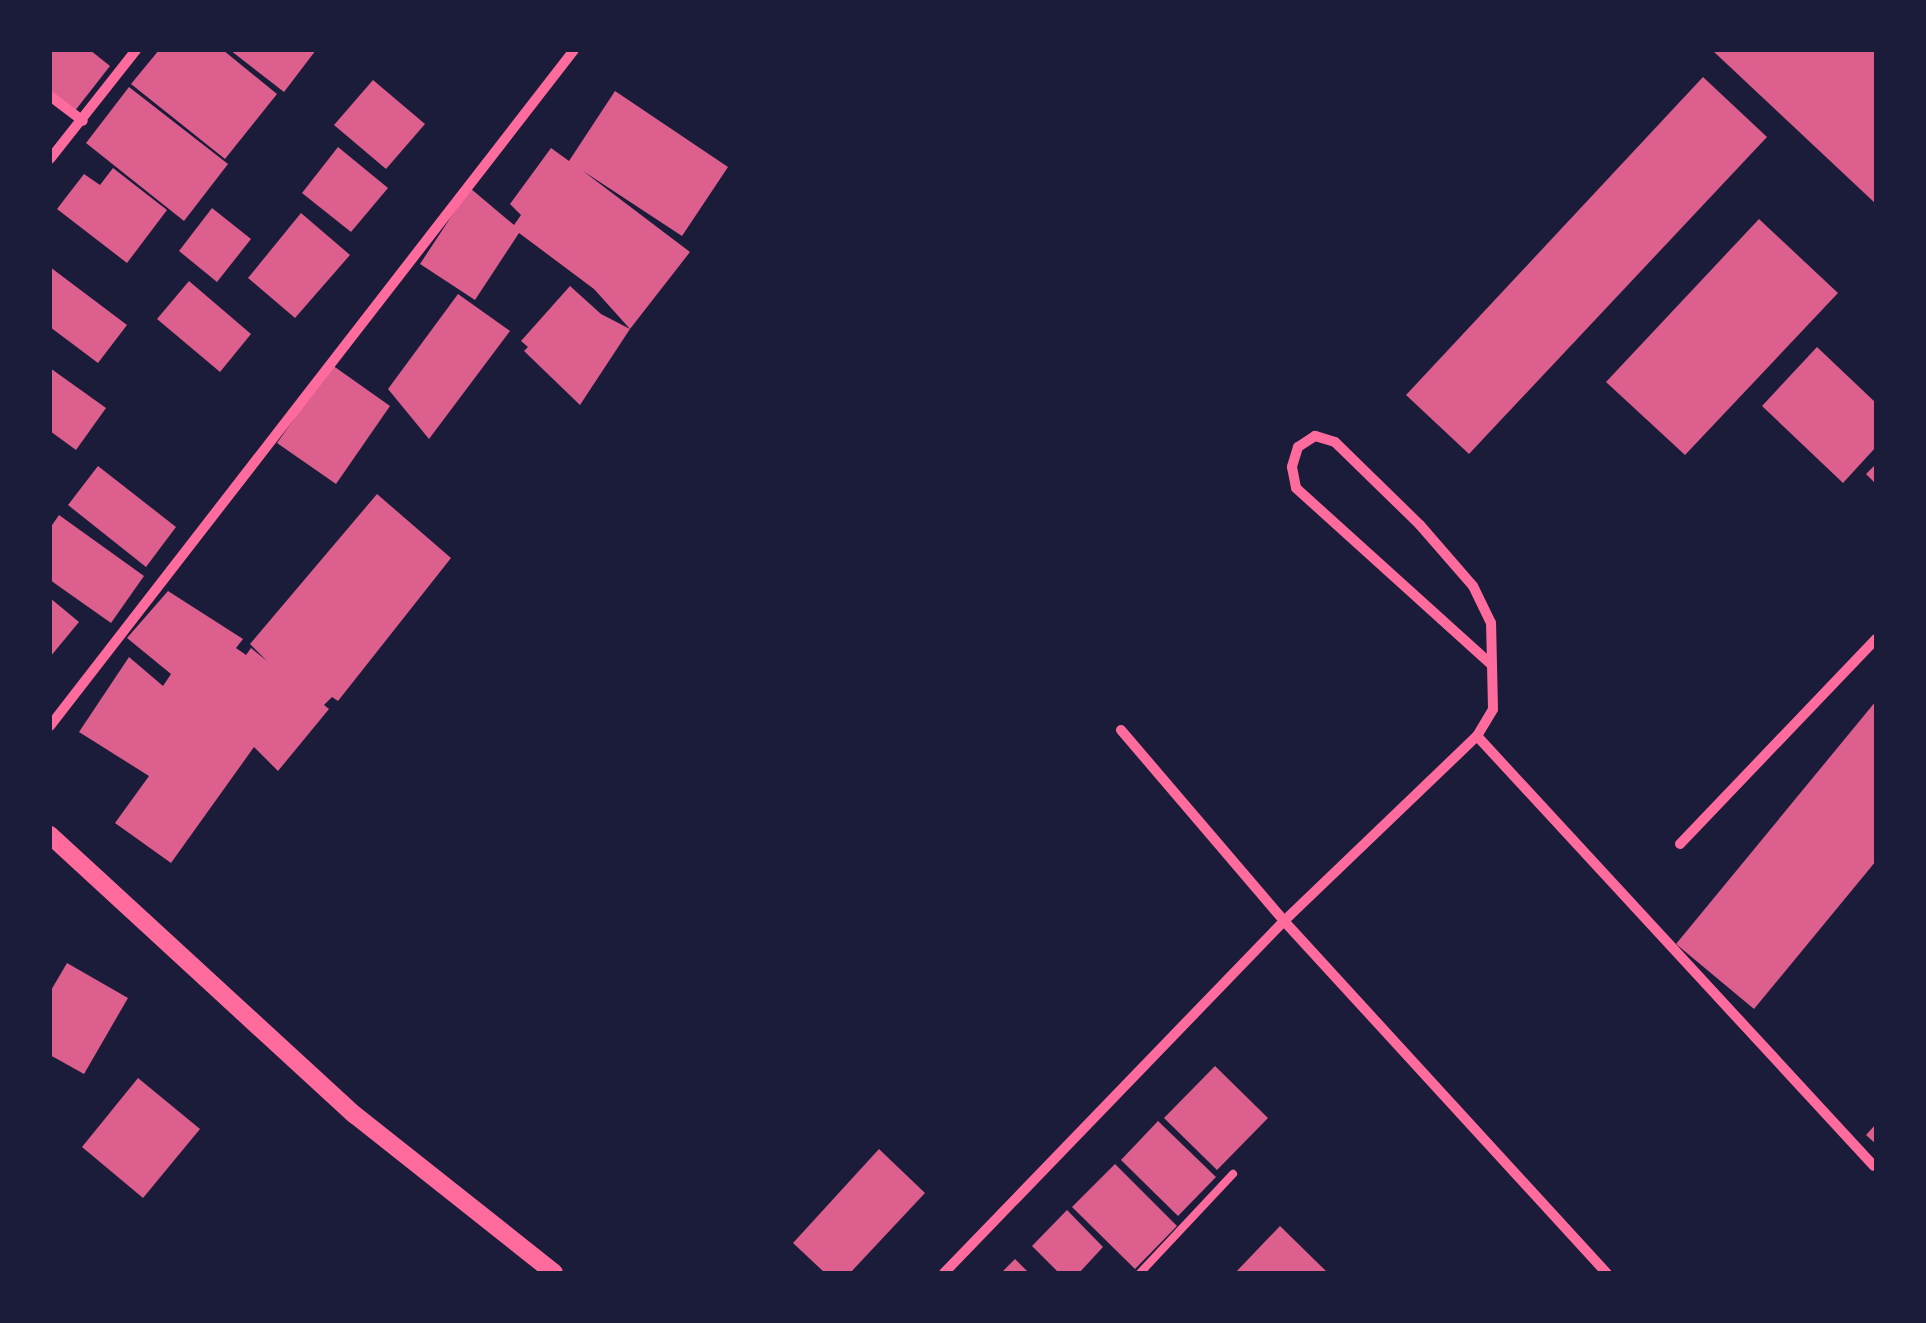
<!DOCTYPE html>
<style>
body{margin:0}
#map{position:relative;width:1926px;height:1323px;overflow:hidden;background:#1b1b3a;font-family:"Source Serif 4",serif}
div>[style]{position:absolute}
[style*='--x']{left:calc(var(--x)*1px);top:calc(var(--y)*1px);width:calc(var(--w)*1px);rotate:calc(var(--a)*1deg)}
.building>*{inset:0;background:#dd5f8e}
.service>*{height:8px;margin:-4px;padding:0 4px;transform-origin:4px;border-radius:4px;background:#ff6b9d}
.minor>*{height:10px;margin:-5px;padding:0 5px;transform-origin:5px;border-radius:5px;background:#ff6b9d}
.tertiary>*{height:18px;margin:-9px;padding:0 9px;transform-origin:9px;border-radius:9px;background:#ff6b9d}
span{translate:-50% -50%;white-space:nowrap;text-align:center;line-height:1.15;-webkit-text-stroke:10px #1b1b3a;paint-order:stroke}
.frame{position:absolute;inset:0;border:52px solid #1b1b3a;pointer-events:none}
</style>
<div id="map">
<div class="building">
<div style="clip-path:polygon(50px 50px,90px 50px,110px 66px,74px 112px,50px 93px)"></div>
<div style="clip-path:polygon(159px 50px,223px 50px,277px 94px,225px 159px,131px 84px)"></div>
<div style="clip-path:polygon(230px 50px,316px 50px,284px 92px)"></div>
<div style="clip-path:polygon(1712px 50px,1876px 50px,1876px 204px,1778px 112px)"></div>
<div style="clip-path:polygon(1703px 77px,1767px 137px,1469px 454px,1406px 395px)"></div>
<div style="clip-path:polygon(373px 80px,425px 124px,386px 169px,334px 125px)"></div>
<div style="clip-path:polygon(129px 87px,228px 164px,184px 221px,86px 143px)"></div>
<div style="clip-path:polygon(615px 91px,728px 167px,682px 236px,583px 171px,690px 252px,630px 329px,594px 289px,519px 233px,475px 300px,420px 264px,470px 188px,514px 225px,521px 215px,510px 204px,551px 148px,569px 161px)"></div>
<div style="clip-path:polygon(338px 147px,388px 188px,351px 232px,302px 193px)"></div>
<div style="clip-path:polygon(113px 168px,167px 210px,127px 263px,57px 209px,84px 174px,100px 185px)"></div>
<div style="clip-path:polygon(212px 208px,251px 239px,217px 282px,179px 251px)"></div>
<div style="clip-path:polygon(301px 213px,350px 255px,295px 318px,248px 278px)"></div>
<div style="clip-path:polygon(1759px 219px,1838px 293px,1685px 455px,1606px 382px)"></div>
<div style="clip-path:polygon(50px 267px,127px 325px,98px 363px,50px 327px)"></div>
<div style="clip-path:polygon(189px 281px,251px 334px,220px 372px,157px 319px)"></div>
<div style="clip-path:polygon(570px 286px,601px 314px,630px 329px,580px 405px,524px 351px,528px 347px,521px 341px)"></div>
<div style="clip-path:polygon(458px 294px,510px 331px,429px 439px,388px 389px)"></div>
<div style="clip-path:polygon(1817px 347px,1876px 403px,1876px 447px,1843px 483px,1762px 406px)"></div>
<div style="clip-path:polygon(332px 365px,390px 406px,336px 484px,277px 443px)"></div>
<div style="clip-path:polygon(50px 368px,106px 408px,76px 450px,50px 431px)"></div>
<div style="clip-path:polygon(1876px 464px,1876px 484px,1866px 474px)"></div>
<div style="clip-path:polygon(98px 466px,176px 527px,146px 567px,68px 505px)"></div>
<div style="clip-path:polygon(377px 494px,451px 558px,338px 701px,332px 697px,324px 705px,329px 709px,278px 771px,254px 747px,171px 863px,115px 823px,149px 776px,79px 732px,129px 657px,163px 686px,171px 674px,127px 638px,168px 591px,243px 639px,236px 648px,246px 655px,251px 648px,267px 661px,250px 644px)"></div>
<div style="clip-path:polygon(59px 515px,144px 576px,111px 623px,50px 580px,50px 528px)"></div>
<div style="clip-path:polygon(50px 598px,79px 622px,50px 657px)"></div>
<div style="clip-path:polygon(1876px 701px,1876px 861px,1754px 1009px,1676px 944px)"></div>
<div style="clip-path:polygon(67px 963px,128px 998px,84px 1074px,50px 1055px,50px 992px)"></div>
<div style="clip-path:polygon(1215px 1066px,1268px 1118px,1217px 1170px,1164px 1118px)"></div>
<div style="clip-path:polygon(138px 1078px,200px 1129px,143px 1198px,82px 1147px)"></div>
<div style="clip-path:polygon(1158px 1121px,1216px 1177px,1178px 1216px,1121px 1160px)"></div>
<div style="clip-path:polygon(1876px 1124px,1876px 1144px,1866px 1135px)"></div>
<div style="clip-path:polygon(879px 1149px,925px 1193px,850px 1273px,825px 1273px,793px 1243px)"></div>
<div style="clip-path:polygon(1115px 1164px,1177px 1226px,1135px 1269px,1072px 1207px)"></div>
<div style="clip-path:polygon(1067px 1210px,1103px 1247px,1079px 1273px,1059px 1273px,1032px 1246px)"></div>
<div style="clip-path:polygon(1280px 1226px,1328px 1273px,1235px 1273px)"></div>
<div style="clip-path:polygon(1015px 1259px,1029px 1273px,1001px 1273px)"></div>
</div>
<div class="service">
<div style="--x:1140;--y:1273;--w:136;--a:-46.8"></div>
</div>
<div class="minor">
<div style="--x:50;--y:96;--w:41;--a:37.1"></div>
<div style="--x:50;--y:159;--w:139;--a:-51.7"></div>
<div style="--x:50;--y:726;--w:855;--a:-52.22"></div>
<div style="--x:1121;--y:730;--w:251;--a:49.5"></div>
<div style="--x:1284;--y:921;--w:478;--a:47.5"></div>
<div style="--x:1477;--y:736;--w:585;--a:47.29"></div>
<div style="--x:1680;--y:844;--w:284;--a:-46.3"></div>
<div style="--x:944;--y:1273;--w:489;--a:-46"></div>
<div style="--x:1284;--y:921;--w:267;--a:-43.8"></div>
<div style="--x:1477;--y:736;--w:31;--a:-59"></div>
<div style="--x:1493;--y:709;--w:86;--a:-91.3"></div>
<div style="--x:1491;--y:623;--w:41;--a:-115.9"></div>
<div style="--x:1473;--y:586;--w:81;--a:-131"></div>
<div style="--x:1420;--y:525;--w:119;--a:-135.7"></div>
<div style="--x:1335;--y:442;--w:21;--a:-163"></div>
<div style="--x:1315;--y:436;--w:20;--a:147"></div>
<div style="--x:1298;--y:447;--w:21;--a:107"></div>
<div style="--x:1292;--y:467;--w:21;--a:79"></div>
<div style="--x:1296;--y:488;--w:264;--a:42.1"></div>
</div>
<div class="tertiary">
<div style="--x:50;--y:835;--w:414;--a:42.6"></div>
<div style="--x:355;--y:1115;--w:254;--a:38.4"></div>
</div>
<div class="frame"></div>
</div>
